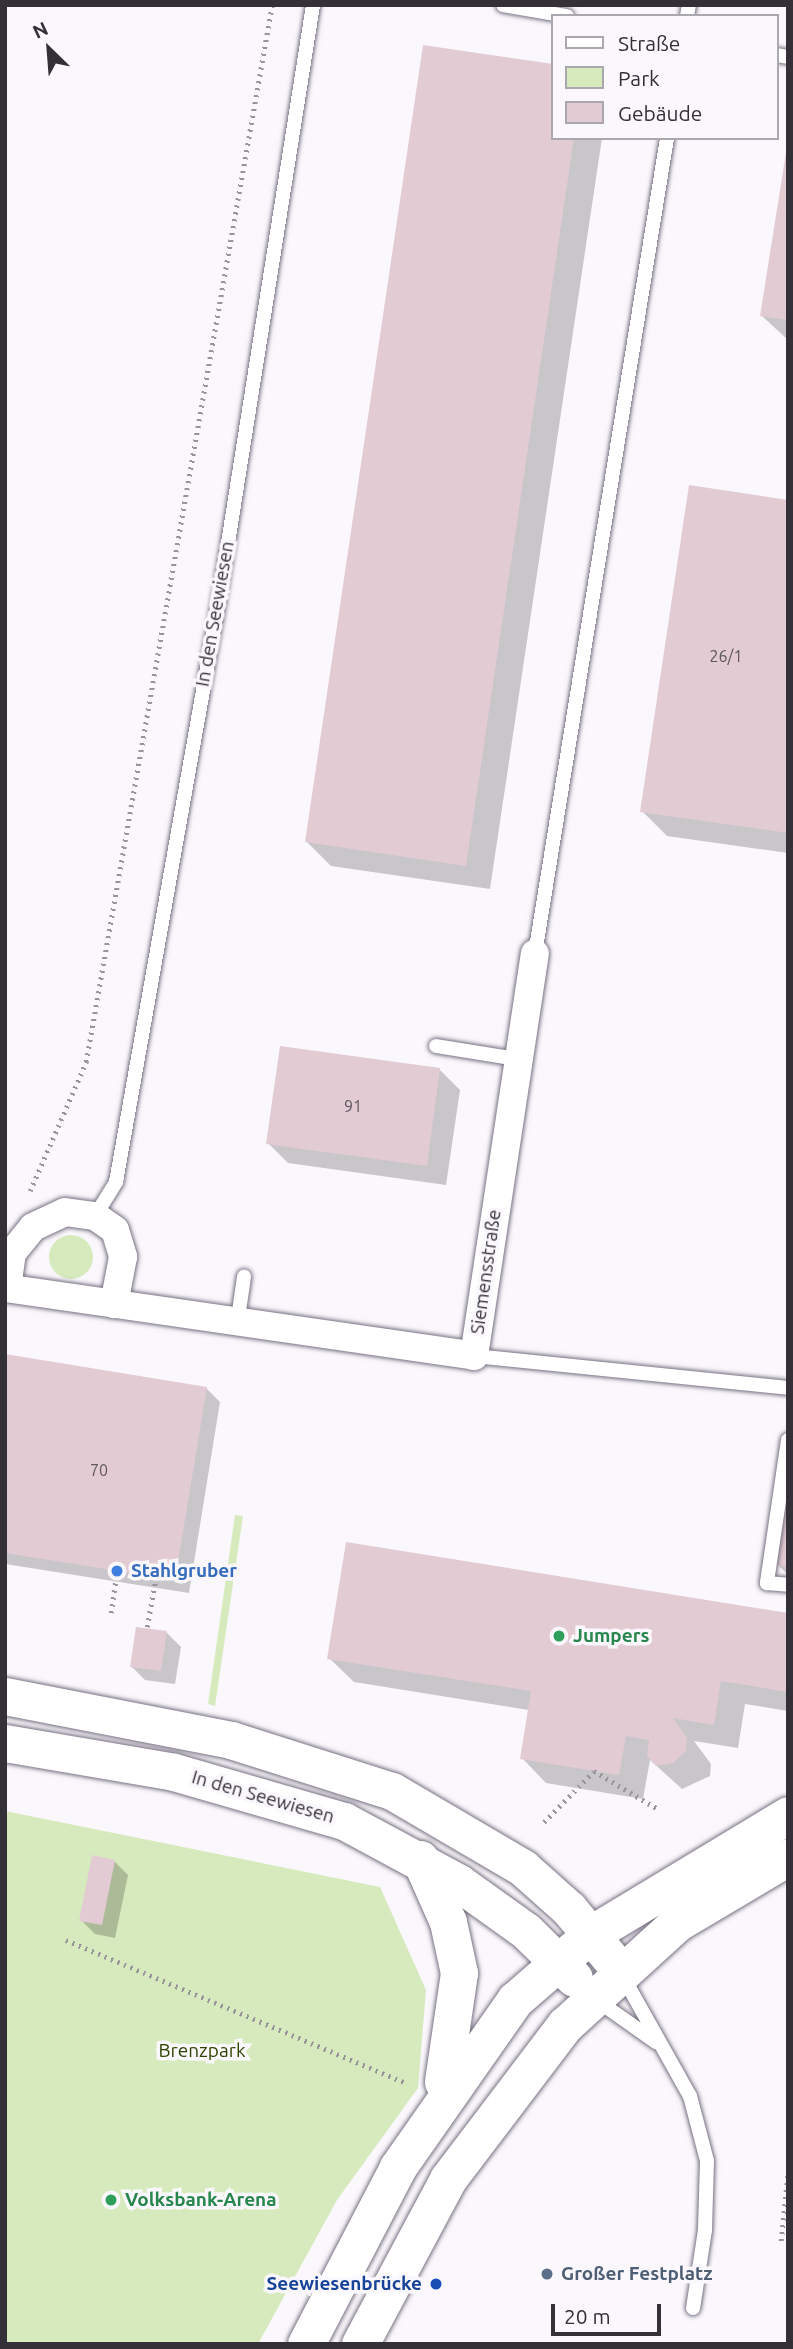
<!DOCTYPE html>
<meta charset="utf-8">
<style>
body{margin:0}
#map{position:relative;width:793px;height:2349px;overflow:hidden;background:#faf8fc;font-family:Ubuntu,sans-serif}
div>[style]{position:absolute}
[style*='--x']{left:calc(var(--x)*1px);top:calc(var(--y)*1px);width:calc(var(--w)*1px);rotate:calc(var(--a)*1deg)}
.green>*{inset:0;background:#d7eabd}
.round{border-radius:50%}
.shadow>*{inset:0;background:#0003}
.building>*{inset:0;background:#e3cbd3}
.path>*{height:4.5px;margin-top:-2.25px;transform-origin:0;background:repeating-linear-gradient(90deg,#97949a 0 2px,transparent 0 7px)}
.roads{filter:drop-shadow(0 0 2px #787183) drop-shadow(0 0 2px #787183)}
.service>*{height:14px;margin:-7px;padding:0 7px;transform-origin:7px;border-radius:7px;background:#fff}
.minor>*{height:28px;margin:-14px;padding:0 14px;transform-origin:14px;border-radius:14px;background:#fff}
.tertiary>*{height:37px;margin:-18.5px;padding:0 18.5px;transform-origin:18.5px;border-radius:18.5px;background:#fff}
.dots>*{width:19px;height:19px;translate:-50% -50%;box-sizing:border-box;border:4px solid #faf8fc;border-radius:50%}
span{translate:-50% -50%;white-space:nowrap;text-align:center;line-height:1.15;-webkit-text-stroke:7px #faf8fc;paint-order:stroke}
.number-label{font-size:16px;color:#5f575f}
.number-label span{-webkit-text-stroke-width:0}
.street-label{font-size:19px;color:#333038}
.shop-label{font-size:19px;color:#366cbe;font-weight:700}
.left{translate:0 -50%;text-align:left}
.leisure-label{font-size:19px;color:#27864d;font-weight:700}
.park-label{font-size:19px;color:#304400}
.service-label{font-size:19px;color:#4e5e75;font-weight:700}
.transit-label{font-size:19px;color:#164399;font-weight:700}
.right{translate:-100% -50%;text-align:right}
.frame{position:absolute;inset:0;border:7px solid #333038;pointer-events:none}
.legend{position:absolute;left:551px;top:14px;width:228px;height:126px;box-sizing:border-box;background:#faf8fc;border:2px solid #aaa8ae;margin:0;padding:9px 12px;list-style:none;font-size:21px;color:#333038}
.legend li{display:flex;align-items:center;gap:14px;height:35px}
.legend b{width:35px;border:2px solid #aaa8ae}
.north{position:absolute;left:14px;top:14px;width:70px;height:70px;-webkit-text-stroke:5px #faf8fc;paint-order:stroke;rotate:335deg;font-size:19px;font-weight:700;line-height:28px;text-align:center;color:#333038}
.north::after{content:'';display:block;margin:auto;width:24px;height:32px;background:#333038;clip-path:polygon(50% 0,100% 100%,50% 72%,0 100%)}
.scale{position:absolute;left:551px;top:2304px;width:110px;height:32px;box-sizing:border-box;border:4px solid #333038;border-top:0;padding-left:9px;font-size:21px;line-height:24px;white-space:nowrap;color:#333038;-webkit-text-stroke:5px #faf8fc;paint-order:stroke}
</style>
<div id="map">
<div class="green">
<div class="round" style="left:49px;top:1235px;width:44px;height:44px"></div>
<div style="clip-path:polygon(235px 1515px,243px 1516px,215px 1706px,208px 1704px)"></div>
<div style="clip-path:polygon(5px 1811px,380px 1887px,426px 1990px,418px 2088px,337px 2200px,258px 2344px,5px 2344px)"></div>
</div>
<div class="shadow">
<div style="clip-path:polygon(425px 47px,553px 65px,553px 138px,602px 138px,490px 889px,331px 866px,307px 842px)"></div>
<div style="clip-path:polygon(788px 142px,788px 340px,762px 316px)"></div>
<div style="clip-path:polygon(788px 501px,788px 853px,667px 836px,642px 811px)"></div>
<div style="clip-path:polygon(440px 1070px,460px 1090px,446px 1185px,288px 1163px,268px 1143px)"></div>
<div style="clip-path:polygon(5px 1356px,206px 1388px,220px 1402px,189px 1593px,5px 1564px)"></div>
<div style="clip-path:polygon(788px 1480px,788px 1575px,777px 1564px)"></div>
<div style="clip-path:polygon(788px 1615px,788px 1711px,745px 1704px,738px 1748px,694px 1741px,711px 1764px,710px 1776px,682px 1789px,650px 1760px,643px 1799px,546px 1783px,522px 1758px,529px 1710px,354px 1682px,329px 1658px)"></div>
<div style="clip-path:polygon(167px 1633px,181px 1647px,175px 1684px,145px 1680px,131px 1666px)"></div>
<div style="clip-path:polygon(114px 1861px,128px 1875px,115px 1938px,95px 1934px,81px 1920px)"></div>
</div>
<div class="building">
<div style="clip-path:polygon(423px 45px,553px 64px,553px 138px,574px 138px,466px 866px,305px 842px)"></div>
<div style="clip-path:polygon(788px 140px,788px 320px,760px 316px)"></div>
<div style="clip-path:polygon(689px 485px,788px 500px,788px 833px,640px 812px)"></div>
<div style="clip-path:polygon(280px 1046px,440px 1068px,427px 1166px,266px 1144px)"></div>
<div style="clip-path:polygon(5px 1354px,207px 1387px,175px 1580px,5px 1553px)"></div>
<div style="clip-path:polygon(788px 1480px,788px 1567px,775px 1565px)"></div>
<div style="clip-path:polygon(346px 1542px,788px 1613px,788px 1692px,721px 1681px,714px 1725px,673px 1718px,687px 1738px,686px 1751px,673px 1763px,656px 1766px,647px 1756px,649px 1740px,626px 1736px,619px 1775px,520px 1759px,531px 1691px,327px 1659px)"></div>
<div style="clip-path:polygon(136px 1627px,167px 1631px,161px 1671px,130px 1667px)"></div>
<div style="clip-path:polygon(92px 1855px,115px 1860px,102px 1925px,79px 1921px)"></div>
</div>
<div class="path">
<div style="--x:30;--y:1191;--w:141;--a:-66.5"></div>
<div style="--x:86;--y:1062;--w:1073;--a:-80.02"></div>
<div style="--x:111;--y:1613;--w:42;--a:-81.9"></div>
<div style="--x:147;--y:1627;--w:51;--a:-79.8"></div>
<div style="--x:544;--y:1822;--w:71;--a:-45.6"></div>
<div style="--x:594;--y:1771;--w:74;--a:30.7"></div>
<div style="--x:66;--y:1940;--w:369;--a:22.8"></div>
<div style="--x:781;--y:2241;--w:70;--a:-84.3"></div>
</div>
<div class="roads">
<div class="service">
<div style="--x:503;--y:5;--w:65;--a:9.8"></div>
<div style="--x:687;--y:16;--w:11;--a:-80"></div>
<div style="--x:777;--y:55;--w:11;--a:10"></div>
<div style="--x:535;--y:954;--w:827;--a:-80.81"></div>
<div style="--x:436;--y:1046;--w:82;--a:9.1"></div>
<div style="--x:95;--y:1216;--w:40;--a:-58"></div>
<div style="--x:116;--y:1182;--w:591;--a:-79.96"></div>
<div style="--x:219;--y:600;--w:602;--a:-81.02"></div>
<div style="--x:237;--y:1325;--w:49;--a:-81.7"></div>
<div style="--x:474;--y:1356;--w:316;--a:5.8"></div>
<div style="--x:788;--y:1440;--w:145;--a:98.4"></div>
<div style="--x:767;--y:1583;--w:21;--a:5"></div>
<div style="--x:622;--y:1975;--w:139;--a:60.7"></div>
<div style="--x:690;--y:2096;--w:67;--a:75.3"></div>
<div style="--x:707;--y:2161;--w:69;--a:91.7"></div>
<div style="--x:705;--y:2230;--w:79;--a:98.7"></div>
<div style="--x:595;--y:1999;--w:75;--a:35.2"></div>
</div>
<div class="minor">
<div style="--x:5;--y:1288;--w:474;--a:8.2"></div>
<div style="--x:474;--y:1356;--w:407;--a:-81.4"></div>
<div style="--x:7;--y:1288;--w:35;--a:-82"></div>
<div style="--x:12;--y:1253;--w:33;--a:-51"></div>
<div style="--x:33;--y:1227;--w:35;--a:-25"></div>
<div style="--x:65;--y:1212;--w:30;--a:8"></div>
<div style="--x:95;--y:1216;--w:24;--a:35"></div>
<div style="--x:115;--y:1230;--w:28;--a:73"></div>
<div style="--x:123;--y:1257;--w:48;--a:100.8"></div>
</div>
<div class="tertiary">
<div style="--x:5;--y:1696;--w:230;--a:11"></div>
<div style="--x:231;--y:1740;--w:169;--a:17.6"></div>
<div style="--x:392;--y:1791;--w:152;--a:30.4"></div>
<div style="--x:523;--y:1868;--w:62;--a:41.7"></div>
<div style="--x:569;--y:1909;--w:80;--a:50.1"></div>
<div style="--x:5;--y:1743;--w:171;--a:9.7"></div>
<div style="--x:174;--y:1772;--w:177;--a:16.1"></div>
<div style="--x:344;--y:1821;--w:131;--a:28.3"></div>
<div style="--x:459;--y:1883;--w:82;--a:35.6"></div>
<div style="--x:526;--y:1931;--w:67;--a:44.4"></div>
<div style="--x:420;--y:1859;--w:69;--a:66"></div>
<div style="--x:448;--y:1922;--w:52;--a:77.8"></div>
<div style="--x:459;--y:1973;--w:110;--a:98.4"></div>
<div style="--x:306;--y:2344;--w:199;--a:-62.5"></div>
<div style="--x:398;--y:2167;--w:204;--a:-55"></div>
<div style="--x:515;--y:2000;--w:101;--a:-41"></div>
<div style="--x:591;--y:1934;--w:230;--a:-31.1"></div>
<div style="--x:360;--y:2344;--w:187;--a:-61.9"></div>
<div style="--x:448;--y:2179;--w:193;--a:-52.8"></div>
<div style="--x:565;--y:2025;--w:151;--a:-42.3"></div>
<div style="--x:677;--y:1923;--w:129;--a:-30.7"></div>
</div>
</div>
<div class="dots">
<div style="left:117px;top:1571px;background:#3f7fe0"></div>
<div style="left:559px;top:1636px;background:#2e9e5b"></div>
<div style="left:111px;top:2200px;background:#2e9e5b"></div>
<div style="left:547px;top:2274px;background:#5c6f8a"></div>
<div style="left:436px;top:2284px;background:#1a4fb4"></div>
</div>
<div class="number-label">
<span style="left:726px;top:656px">26/1</span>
<span style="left:353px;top:1106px">91</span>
<span style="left:99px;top:1470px">70</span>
</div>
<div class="street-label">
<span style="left:215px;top:614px;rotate:-80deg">In den Seewiesen</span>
<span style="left:486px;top:1272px;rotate:-82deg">Siemensstraße</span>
<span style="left:263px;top:1797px;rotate:16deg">In den Seewiesen</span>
</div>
<div class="shop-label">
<span class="left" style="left:131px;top:1571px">Stahlgruber</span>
</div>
<div class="leisure-label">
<span class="left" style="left:573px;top:1636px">Jumpers</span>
<span class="left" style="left:125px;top:2200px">Volksbank-Arena</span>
</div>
<div class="park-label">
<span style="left:202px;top:2051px">Brenzpark</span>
</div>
<div class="service-label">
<span class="left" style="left:561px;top:2274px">Großer Festplatz</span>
</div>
<div class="transit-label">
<span class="right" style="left:422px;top:2284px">Seewiesenbrücke</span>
</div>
<div class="frame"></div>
<ul class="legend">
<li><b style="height:9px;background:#fff"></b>Straße</li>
<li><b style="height:19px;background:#d7eabd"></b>Park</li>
<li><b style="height:19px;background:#e3cbd3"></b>Gebäude</li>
</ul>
<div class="north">N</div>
<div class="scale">20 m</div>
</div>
